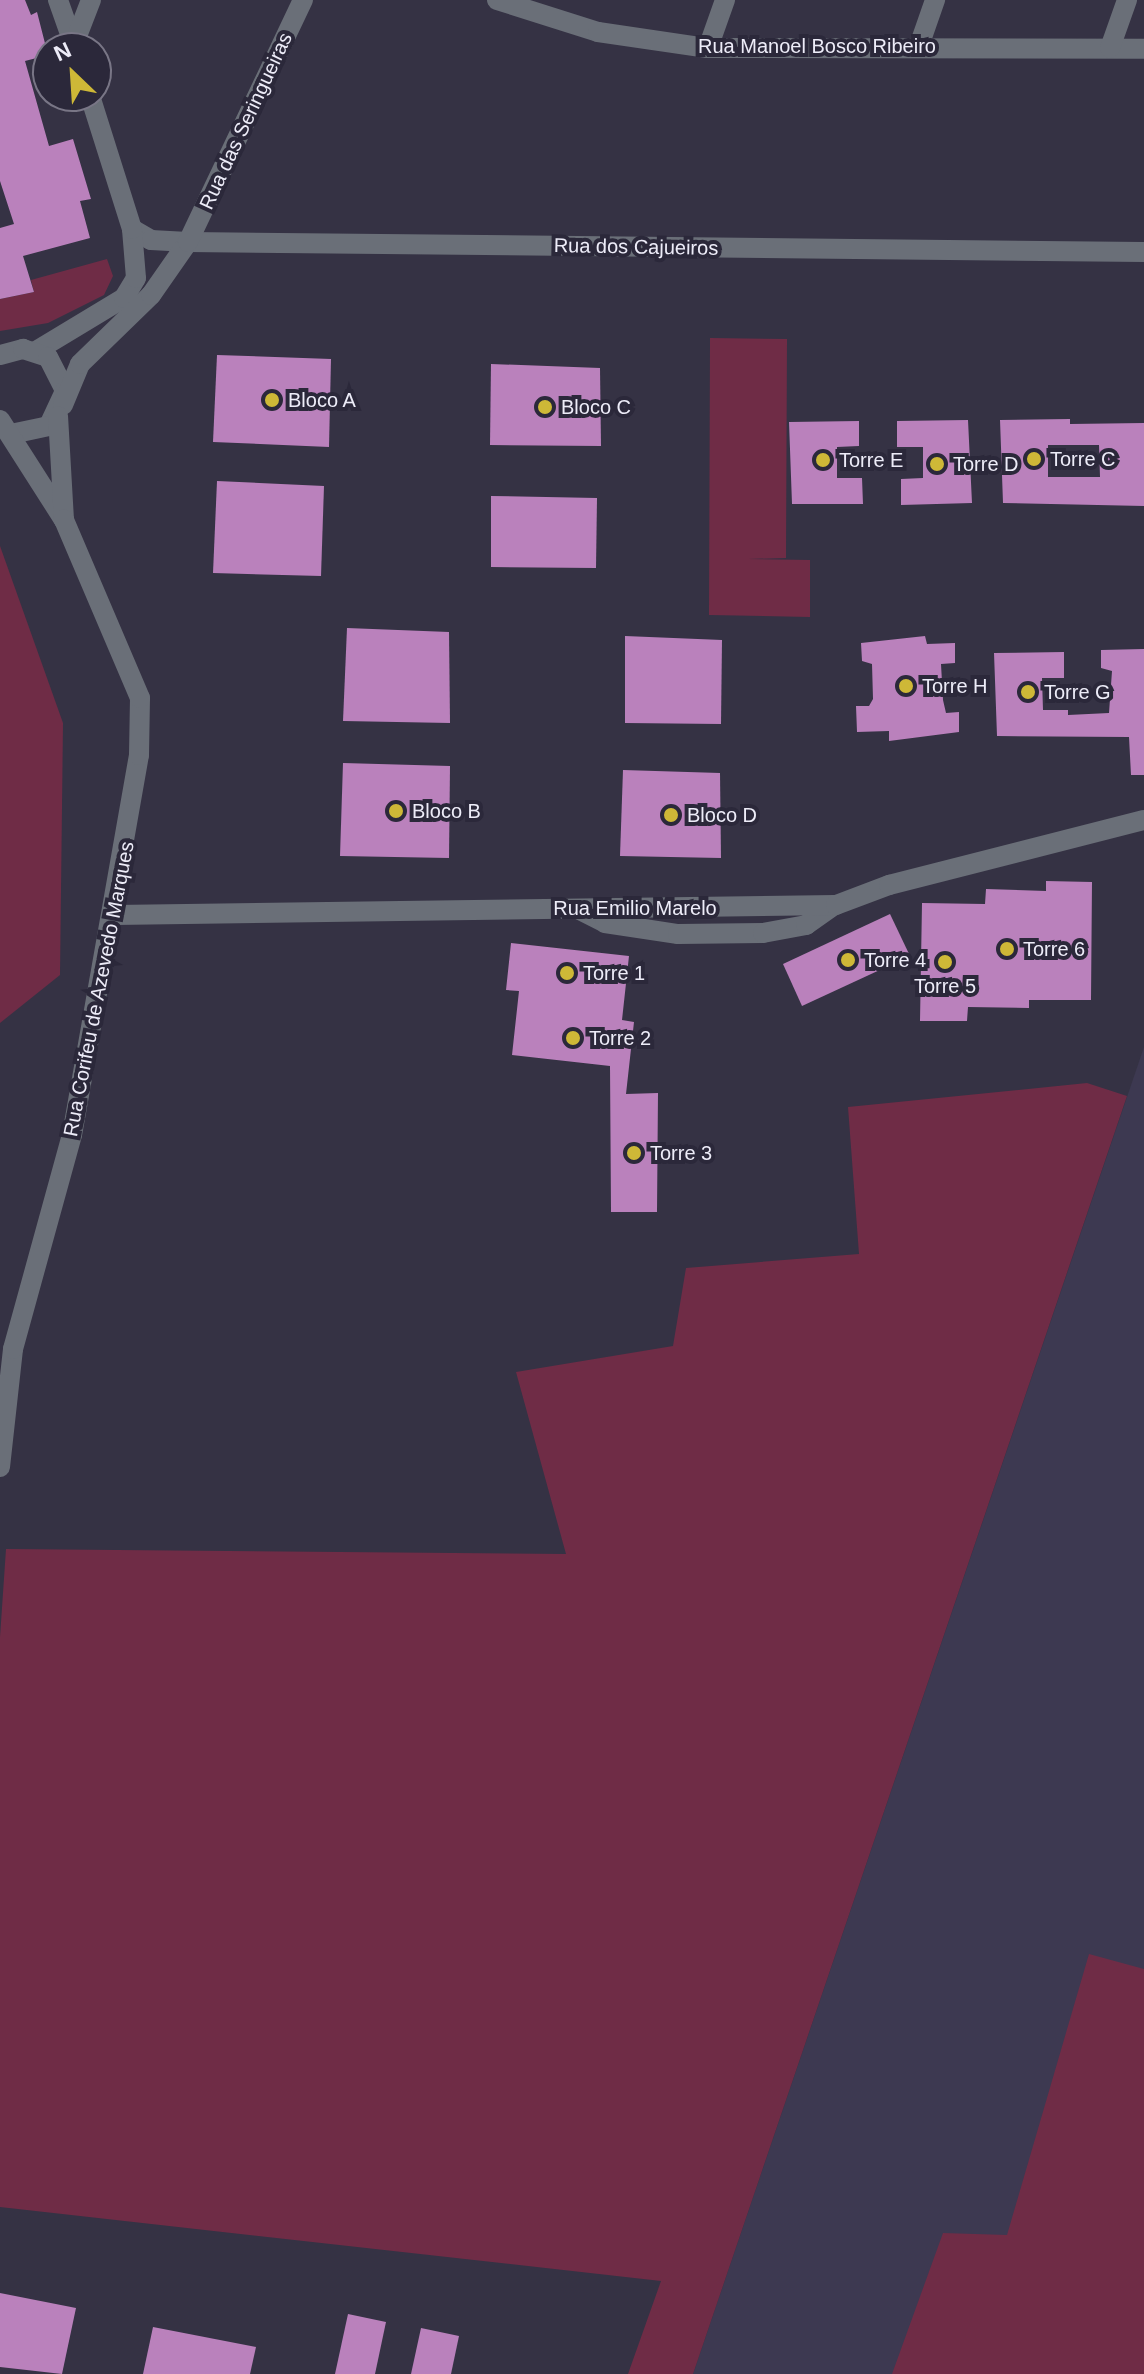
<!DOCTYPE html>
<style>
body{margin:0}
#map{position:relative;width:1144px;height:2374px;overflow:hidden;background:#353244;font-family:Helvetica,sans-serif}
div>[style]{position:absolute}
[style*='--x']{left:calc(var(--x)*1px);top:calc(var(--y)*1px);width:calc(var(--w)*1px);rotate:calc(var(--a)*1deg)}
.built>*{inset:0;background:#3d3951}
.green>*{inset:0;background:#6f2c46}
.building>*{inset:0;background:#ba81bc}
.minor>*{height:20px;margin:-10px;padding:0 10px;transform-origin:10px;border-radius:10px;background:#6a6f78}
.dots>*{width:22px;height:22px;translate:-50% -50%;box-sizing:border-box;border:4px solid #2b283a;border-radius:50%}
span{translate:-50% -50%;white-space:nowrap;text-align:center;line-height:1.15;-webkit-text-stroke:8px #2b283a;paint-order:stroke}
.street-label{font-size:20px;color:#edecf8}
.poi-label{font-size:20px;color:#edecf8}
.left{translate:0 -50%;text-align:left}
.north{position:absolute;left:32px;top:32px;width:80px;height:80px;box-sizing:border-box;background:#2b283a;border:2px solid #797686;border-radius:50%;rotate:335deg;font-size:22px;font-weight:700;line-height:32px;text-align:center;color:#edecf8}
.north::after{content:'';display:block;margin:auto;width:28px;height:36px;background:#ceb837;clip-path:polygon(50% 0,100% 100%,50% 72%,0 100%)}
</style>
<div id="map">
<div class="built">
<div style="clip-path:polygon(1144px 1047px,1144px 2374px,693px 2374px)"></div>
</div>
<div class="green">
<div style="clip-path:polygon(107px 259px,113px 276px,104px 295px,48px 323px,0 331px,0 299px,34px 292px,31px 280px)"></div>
<div style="clip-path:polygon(710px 338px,787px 339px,786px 558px,748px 559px,810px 560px,810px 617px,709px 615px)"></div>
<div style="clip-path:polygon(0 546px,63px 723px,60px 975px,0 1023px)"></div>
<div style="clip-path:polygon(1087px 1083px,1127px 1096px,693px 2374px,628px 2374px,661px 2281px,0 2207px,0 1637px,6px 1549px,566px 1554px,516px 1372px,673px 1346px,686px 1268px,859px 1254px,848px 1107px)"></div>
<div style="clip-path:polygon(1089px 1954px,1144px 1969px,1144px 2374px,892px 2374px,943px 2233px,1007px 2235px)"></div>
</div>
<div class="building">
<div style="clip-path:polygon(0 0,25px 0,31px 15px,37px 12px,48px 55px,25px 61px,49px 146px,73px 139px,91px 199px,80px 201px,90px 238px,23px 256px,34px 292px,0 299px,0 228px,14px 224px,0 181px)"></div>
<div style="clip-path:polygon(217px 355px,331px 359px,329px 447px,213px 442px)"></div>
<div style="clip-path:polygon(491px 364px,600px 368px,601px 446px,490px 445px)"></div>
<div style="clip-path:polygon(evenodd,1070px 419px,1070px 424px,1144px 423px,1144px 506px,1003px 503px,1000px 420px,1070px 419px,1048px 445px,1099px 445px,1100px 477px,1048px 477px,1048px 445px)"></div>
<div style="clip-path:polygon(968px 420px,972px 503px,901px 505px,901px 479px,923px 478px,923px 447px,897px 447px,897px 421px)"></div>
<div style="clip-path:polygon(859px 421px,859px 446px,837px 447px,837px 478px,862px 478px,863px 504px,792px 504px,789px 422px)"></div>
<div style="clip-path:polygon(217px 481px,324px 486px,321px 576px,213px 573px)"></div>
<div style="clip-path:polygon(491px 496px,597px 498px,596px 568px,491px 567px)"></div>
<div style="clip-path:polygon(347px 628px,449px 632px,450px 723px,343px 721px)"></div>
<div style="clip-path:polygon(625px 636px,722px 640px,721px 724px,625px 723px)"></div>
<div style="clip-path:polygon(925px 636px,927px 644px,955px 643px,955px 663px,941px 664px,943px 700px,946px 713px,959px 712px,959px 732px,889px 741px,889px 731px,857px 732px,856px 706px,869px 706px,873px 699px,872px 664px,862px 661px,861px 643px)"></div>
<div style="clip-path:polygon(1144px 649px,1144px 775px,1131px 775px,1129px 737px,997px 736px,994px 653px,1064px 652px,1064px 678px,1042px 678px,1043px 710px,1068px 710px,1068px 715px,1109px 713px,1112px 671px,1101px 668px,1101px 650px)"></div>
<div style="clip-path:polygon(343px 763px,450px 766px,449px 858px,340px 856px)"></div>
<div style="clip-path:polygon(623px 770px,720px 773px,721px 858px,620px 856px)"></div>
<div style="clip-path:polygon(1046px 881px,1092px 882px,1091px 1000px,1029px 1000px,1029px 1008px,968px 1007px,967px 1021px,920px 1021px,922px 903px,985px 904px,986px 889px,1046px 891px)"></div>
<div style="clip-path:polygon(890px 914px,910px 956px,802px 1006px,783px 964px)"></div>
<div style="clip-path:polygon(511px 943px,629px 956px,622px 1020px,634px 1022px,626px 1094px,658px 1093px,657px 1212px,611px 1212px,610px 1066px,512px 1055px,519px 991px,506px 990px)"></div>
<div style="clip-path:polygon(0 2293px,76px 2308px,62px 2374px,0 2367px)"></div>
<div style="clip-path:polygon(348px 2314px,386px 2322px,375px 2374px,335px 2374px)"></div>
<div style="clip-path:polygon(153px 2327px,256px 2347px,250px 2374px,143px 2374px)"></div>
<div style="clip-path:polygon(421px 2328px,459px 2336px,451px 2374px,411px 2374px)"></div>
</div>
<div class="minor">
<div style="--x:58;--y:0;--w:51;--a:70.5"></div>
<div style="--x:497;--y:0;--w:106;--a:17.6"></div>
<div style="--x:598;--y:32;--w:111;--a:8.3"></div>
<div style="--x:708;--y:48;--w:436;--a:0.1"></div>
<div style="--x:74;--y:44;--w:47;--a:-68.9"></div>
<div style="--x:919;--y:46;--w:49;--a:-70.8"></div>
<div style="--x:708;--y:48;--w:51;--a:-70.5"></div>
<div style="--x:1110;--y:48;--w:51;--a:-70.5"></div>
<div style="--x:132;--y:229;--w:22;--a:30"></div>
<div style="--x:151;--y:240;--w:37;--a:3"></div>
<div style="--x:188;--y:242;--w:956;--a:0.6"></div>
<div style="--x:36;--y:351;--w:103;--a:-31.1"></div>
<div style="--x:124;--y:298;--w:23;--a:-59"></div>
<div style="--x:136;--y:278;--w:49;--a:-94.7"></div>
<div style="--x:132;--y:229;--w:139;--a:-107.5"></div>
<div style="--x:0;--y:355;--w:24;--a:-15"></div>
<div style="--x:23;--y:349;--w:26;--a:18"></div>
<div style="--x:48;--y:357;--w:38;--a:63"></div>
<div style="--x:65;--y:391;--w:38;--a:115"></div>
<div style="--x:49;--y:426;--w:38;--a:168"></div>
<div style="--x:63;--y:405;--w:44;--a:-67.5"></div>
<div style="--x:80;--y:364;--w:99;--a:-44.2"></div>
<div style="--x:151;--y:295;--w:65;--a:-55.1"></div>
<div style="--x:188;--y:242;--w:268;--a:-64.6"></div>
<div style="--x:0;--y:420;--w:119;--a:57.4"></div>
<div style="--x:64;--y:520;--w:104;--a:-93.3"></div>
<div style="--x:578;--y:909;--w:30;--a:27"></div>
<div style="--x:605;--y:923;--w:74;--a:8.6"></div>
<div style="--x:678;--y:934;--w:85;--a:-0.7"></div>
<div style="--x:763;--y:933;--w:44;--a:-10.5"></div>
<div style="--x:806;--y:925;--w:35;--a:-35"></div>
<div style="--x:115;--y:915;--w:721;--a:-0.79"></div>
<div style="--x:836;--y:905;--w:57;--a:-20.7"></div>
<div style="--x:889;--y:885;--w:263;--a:-14.3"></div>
<div style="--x:0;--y:1467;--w:119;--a:-83.7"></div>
<div style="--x:13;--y:1349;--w:222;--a:-74.6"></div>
<div style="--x:72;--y:1135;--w:386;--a:-80"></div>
<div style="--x:139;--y:755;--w:57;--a:-89"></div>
<div style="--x:140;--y:698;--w:194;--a:-113.1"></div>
</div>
<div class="dots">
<div style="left:272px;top:400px;background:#ceb837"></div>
<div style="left:545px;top:407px;background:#ceb837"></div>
<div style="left:1034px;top:459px;background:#ceb837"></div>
<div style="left:823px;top:460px;background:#ceb837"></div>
<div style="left:937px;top:464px;background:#ceb837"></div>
<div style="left:906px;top:686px;background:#ceb837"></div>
<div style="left:1028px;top:692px;background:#ceb837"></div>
<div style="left:396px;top:811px;background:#ceb837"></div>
<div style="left:671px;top:815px;background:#ceb837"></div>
<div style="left:1007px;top:949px;background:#ceb837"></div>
<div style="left:848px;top:960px;background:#ceb837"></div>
<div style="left:945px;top:962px;background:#ceb837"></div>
<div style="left:567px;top:973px;background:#ceb837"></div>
<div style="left:573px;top:1038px;background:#ceb837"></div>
<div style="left:634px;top:1153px;background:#ceb837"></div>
</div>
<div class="street-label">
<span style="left:817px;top:46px">Rua Manoel Bosco Ribeiro</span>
<span style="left:246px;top:121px;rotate:-65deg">Rua das Seringueiras</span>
<span style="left:636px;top:247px;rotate:1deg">Rua dos Cajueiros</span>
<span style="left:635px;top:908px">Rua Emilio Marelo</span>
<span style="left:99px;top:989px;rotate:-79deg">Rua Corifeu de Azevedo Marques</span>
</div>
<div class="poi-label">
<span class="left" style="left:288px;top:400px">Bloco A</span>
<span class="left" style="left:561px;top:407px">Bloco C</span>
<span class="left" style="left:1050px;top:459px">Torre C</span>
<span class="left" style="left:839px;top:460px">Torre E</span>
<span class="left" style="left:953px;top:464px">Torre D</span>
<span class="left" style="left:922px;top:686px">Torre H</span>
<span class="left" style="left:1044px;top:692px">Torre G</span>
<span class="left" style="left:412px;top:811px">Bloco B</span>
<span class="left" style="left:687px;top:815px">Bloco D</span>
<span class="left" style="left:1023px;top:949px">Torre 6</span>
<span class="left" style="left:864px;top:960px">Torre 4</span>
<span class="left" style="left:583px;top:973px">Torre 1</span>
<span style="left:945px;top:986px">Torre 5</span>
<span class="left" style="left:589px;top:1038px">Torre 2</span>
<span class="left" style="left:650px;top:1153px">Torre 3</span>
</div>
<div class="north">N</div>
</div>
